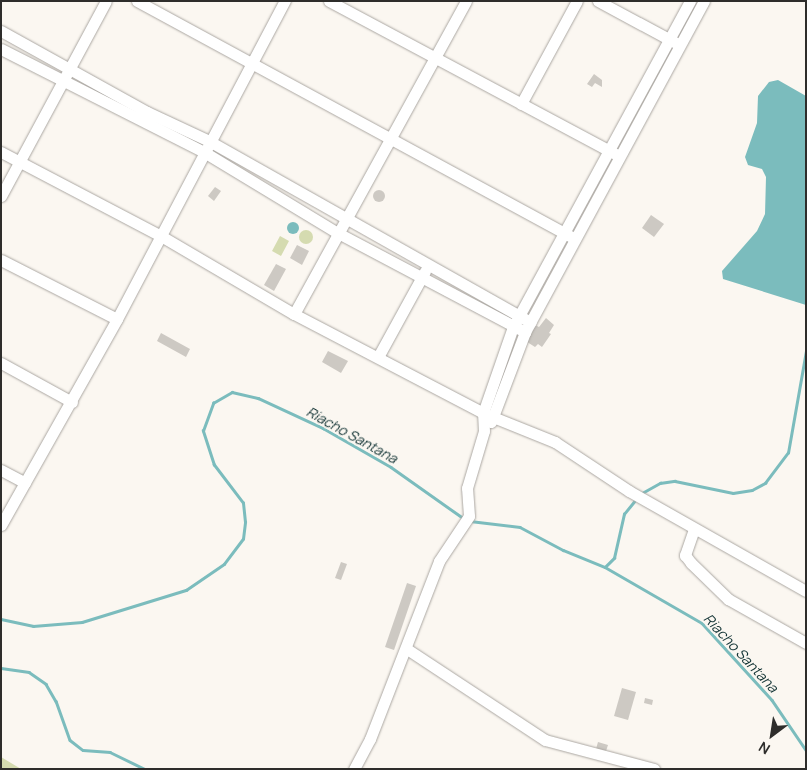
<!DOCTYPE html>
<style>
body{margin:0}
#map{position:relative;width:807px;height:770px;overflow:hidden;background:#fbf7f1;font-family:Manrope,sans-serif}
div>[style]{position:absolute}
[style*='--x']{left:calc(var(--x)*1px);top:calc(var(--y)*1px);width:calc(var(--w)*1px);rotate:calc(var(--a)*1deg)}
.green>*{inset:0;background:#d5dbb0}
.round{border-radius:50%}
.water>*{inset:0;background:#7bbcbd}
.stream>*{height:2.5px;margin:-1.25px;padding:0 1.25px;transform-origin:1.25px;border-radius:1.25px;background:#7bbcbd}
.building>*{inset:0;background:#cdc9c3}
.roads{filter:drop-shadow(0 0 1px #aba7a2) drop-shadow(0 0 1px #aba7a2)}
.minor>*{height:11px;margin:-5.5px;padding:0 5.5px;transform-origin:5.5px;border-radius:5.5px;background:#fff}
span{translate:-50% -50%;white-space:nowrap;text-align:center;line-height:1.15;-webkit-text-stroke:4px #fbf7f1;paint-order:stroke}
.water-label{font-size:14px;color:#123334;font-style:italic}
.frame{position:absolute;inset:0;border:2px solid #2e2d2b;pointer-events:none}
.north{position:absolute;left:747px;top:710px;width:50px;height:50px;-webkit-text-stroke:4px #fbf7f1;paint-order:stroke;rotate:211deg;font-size:14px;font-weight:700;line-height:20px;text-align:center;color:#2e2d2b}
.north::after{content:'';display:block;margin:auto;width:18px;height:22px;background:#2e2d2b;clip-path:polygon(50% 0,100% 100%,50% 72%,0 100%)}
</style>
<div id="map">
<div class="green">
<div class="round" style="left:299px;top:230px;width:14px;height:14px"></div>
<div style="clip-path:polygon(280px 236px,289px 241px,281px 256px,272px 251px)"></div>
<div style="clip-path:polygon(1px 757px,21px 769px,1px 769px)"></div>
</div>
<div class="water">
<div style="clip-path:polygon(778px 80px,806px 96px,806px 305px,723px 279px,722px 271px,757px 231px,765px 214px,766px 177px,762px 169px,748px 165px,745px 157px,757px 123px,758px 96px,769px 82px)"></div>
<div class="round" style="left:287px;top:222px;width:12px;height:12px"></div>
</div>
<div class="stream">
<div style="--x:642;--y:493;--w:21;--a:-29"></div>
<div style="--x:660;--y:483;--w:15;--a:-8"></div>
<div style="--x:675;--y:481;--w:59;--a:11.7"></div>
<div style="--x:733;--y:493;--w:19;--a:-9"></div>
<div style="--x:752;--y:490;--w:15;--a:-28"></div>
<div style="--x:765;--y:483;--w:38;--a:-53"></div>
<div style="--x:788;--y:453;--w:104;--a:-80"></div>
<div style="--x:470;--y:521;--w:50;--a:6.8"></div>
<div style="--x:520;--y:527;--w:49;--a:28.1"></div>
<div style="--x:563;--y:550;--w:45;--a:22"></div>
<div style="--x:605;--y:567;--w:112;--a:30"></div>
<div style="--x:702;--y:623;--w:104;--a:47.7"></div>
<div style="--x:772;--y:700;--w:60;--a:55.8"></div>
<div style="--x:605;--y:567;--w:13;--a:-45"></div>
<div style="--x:614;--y:558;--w:45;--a:-77.2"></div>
<div style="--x:624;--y:514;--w:19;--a:-51"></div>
<div style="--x:1;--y:619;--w:33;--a:12"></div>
<div style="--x:33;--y:626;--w:49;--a:-4.7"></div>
<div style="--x:82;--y:622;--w:109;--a:-17.1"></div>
<div style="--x:186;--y:590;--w:46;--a:-34.4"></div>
<div style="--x:224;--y:564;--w:31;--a:-53"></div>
<div style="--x:243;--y:539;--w:17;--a:-83"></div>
<div style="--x:245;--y:522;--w:19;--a:-96"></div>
<div style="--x:243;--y:503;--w:48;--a:-127.3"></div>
<div style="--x:214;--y:465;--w:36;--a:-108"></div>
<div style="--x:203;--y:431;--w:30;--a:-70"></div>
<div style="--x:213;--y:403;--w:22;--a:-30"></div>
<div style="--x:232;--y:392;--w:27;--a:13"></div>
<div style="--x:258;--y:398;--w:72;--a:24.8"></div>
<div style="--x:323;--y:428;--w:78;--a:29.8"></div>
<div style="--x:391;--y:467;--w:88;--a:35.3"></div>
<div style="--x:1;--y:668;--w:28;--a:8"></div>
<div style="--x:29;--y:672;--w:21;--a:35"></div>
<div style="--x:46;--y:684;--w:20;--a:60"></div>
<div style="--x:56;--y:701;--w:41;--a:70.3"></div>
<div style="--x:70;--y:740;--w:16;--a:38"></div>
<div style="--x:83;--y:750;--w:27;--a:4"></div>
<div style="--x:110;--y:752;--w:39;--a:26"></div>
</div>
<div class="building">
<div style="clip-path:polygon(594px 74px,602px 80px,602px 87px,595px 83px,592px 87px,587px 84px)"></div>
<div style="clip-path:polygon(215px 187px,221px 191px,214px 201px,208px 196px)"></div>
<div class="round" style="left:373px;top:190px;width:12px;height:12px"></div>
<div style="clip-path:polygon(651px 215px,664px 224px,654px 237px,642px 228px)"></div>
<div style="clip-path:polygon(297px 245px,309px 251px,302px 265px,290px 258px)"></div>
<div style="clip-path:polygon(276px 264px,286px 269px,274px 291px,264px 285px)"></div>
<div style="clip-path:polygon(546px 318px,554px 325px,549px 333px,551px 334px,542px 347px,538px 344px,535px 347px,524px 340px,535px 325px,539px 327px)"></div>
<div style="clip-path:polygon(161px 333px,190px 349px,186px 357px,157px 341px)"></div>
<div style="clip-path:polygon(328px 351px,348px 361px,341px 373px,322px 362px)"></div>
<div style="clip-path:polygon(341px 562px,347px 564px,341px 580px,335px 578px)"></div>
<div style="clip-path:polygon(407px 583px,416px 586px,394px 650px,385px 647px)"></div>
<div style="clip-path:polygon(622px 688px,636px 692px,628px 720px,614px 716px)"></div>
<div style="clip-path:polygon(645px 698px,653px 700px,652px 705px,644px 703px)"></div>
<div style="clip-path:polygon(598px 742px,608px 745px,606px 751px,596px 749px)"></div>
</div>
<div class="roads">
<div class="minor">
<div style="--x:137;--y:1;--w:498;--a:28.5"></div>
<div style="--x:329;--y:1;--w:325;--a:28.1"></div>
<div style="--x:598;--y:1;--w:89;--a:28.3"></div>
<div style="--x:1;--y:31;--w:167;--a:29"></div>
<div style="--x:147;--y:112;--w:68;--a:25.1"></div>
<div style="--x:209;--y:141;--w:369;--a:29.4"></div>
<div style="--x:1;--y:49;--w:228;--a:26.9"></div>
<div style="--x:204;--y:152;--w:157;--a:31.2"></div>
<div style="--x:338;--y:233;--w:212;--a:27.9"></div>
<div style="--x:521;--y:104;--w:117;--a:-61.5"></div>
<div style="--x:1;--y:152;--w:181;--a:27.7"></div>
<div style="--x:161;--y:236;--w:154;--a:30.4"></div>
<div style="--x:294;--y:314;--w:213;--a:27.6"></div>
<div style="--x:483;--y:413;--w:78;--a:21.9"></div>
<div style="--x:555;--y:442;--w:89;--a:33.5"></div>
<div style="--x:629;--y:491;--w:203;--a:29.5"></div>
<div style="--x:1;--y:196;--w:221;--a:-61.7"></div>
<div style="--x:1;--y:260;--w:130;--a:27"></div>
<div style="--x:294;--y:314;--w:357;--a:-61.2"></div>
<div style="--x:378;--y:357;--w:98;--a:-61.3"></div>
<div style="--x:1;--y:363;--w:81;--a:28.8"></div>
<div style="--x:491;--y:422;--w:96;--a:-69.3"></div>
<div style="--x:525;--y:332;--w:376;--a:-61.6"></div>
<div style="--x:1;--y:470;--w:27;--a:28"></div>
<div style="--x:1;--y:525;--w:236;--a:-60.6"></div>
<div style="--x:117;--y:319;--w:360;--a:-62.2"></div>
<div style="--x:694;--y:529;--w:28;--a:109"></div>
<div style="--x:685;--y:555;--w:10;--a:53"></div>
<div style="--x:691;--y:563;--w:52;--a:44.2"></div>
<div style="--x:728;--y:599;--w:90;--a:29.4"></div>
<div style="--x:407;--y:649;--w:165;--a:33.4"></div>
<div style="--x:545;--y:740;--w:113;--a:14.9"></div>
<div style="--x:354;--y:769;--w:34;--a:-62"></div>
<div style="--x:370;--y:739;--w:191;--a:-68.8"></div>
<div style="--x:439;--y:561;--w:54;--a:-56.3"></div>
<div style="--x:469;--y:516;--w:28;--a:-94"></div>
<div style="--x:467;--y:488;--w:59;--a:-73.4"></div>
<div style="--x:484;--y:431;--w:18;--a:-93"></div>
<div style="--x:483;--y:413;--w:91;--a:-70.8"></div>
<div style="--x:513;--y:327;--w:371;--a:-61.5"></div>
</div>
</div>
<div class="water-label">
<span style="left:352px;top:435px;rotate:29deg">Riacho Santana</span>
<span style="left:741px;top:653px;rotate:47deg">Riacho Santana</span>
</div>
<div class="frame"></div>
<div class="north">N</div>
</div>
